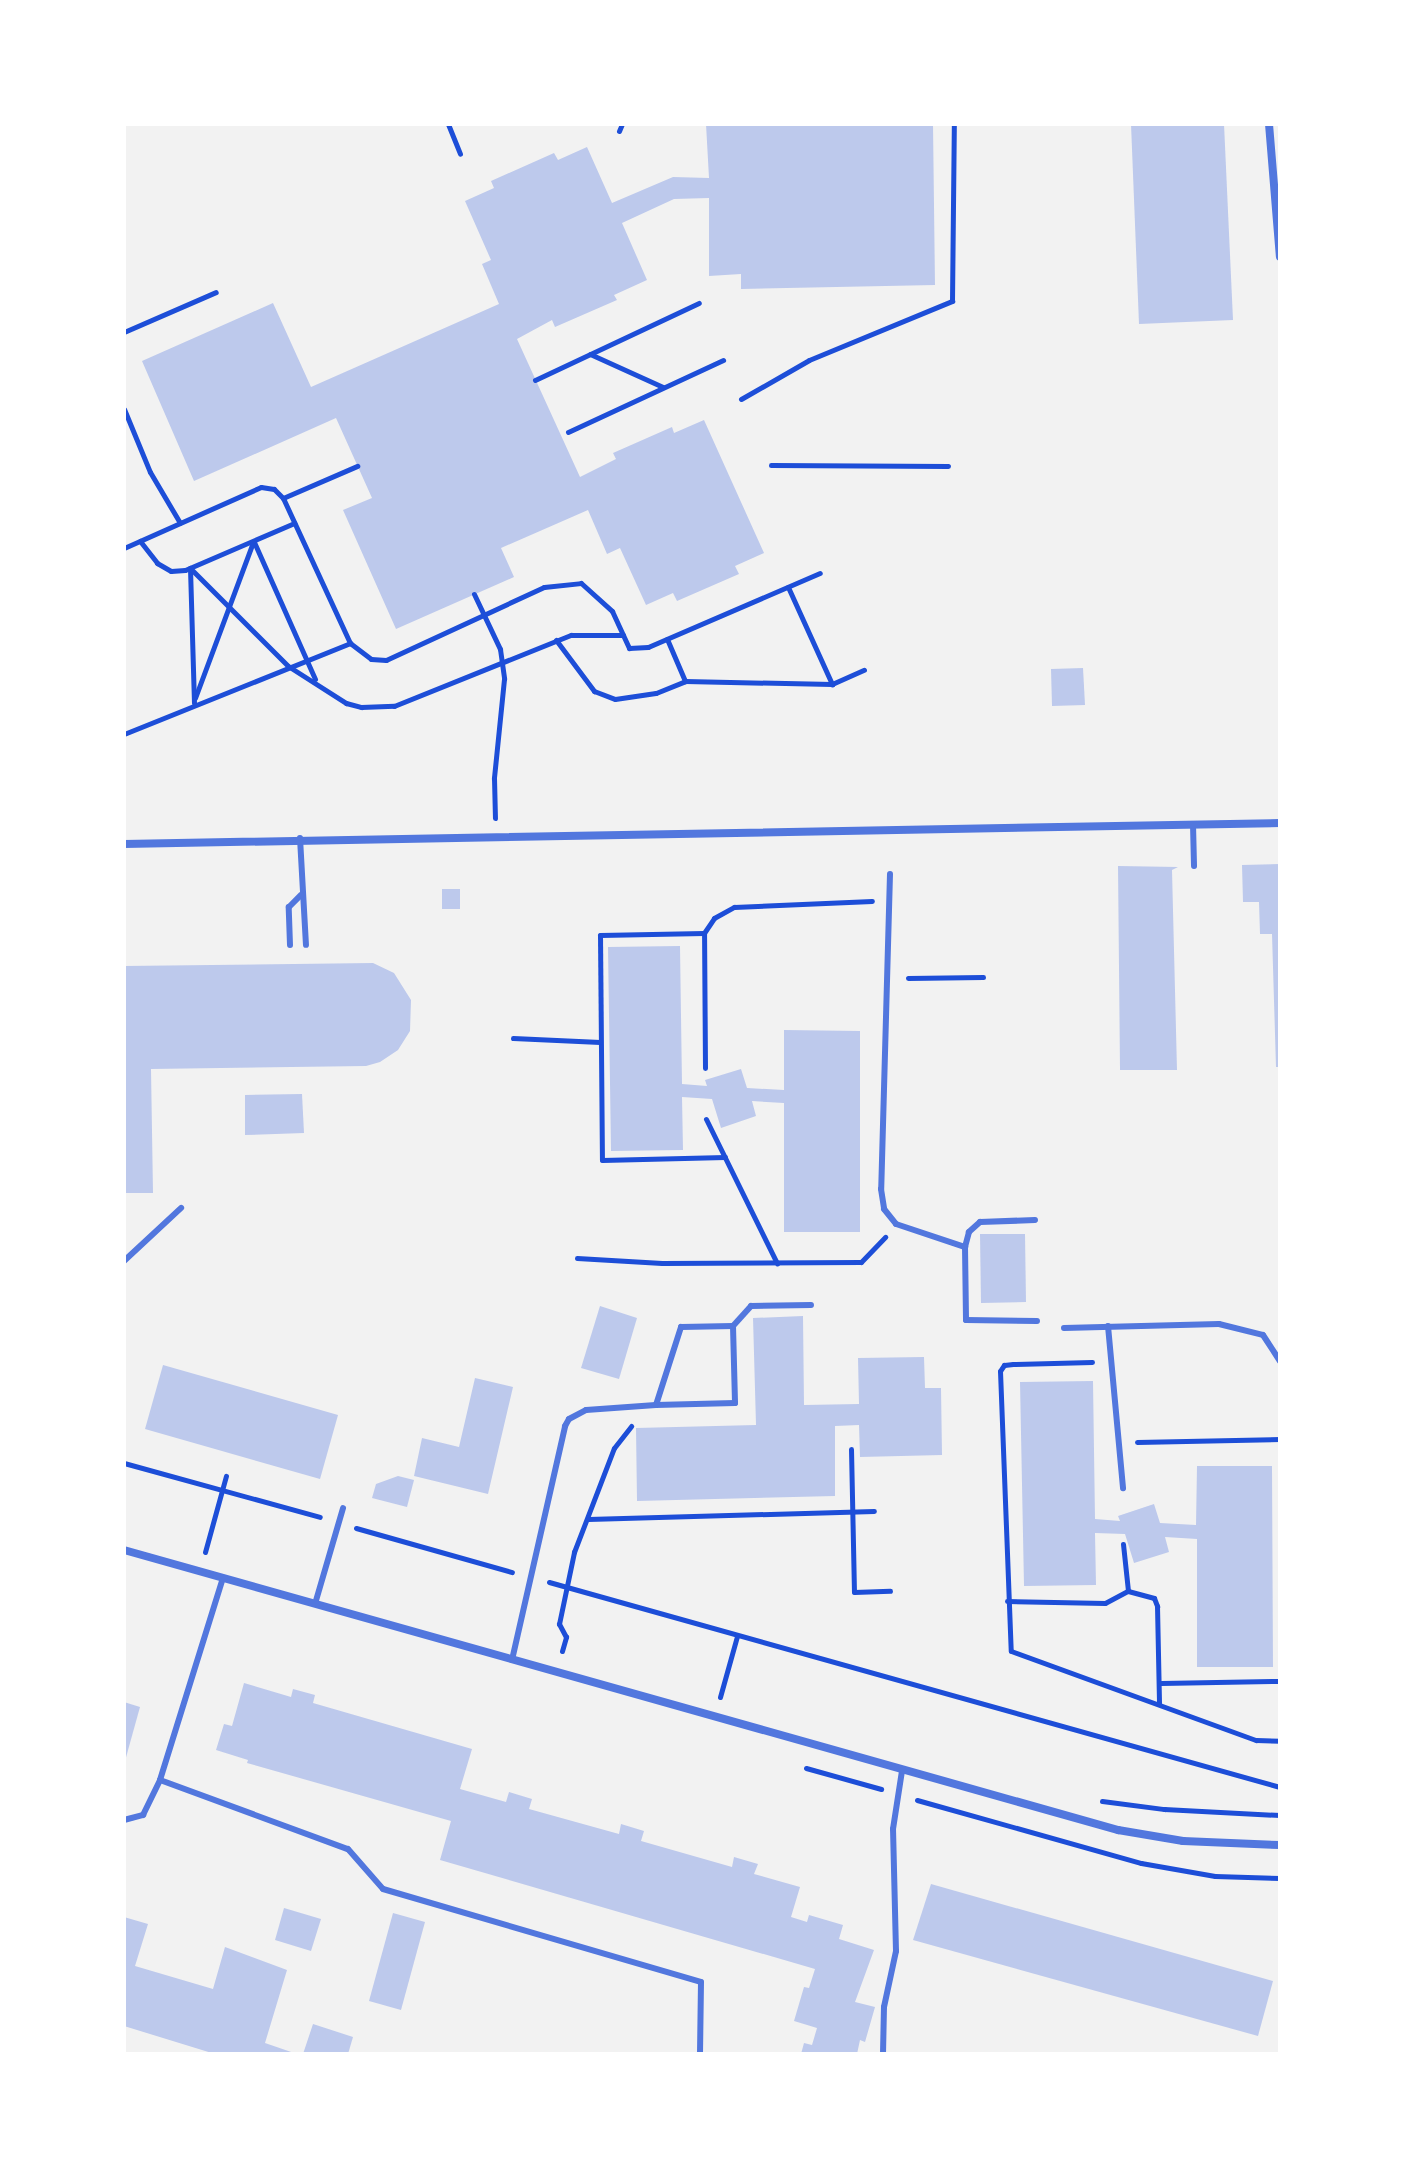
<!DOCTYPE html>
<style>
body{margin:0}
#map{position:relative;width:1404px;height:2178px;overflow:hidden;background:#f2f2f2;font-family:Ubuntu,sans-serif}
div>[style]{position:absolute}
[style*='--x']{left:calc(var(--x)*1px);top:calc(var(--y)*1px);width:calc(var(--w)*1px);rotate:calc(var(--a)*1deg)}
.building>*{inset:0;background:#bdc9ec}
.path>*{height:5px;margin:-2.5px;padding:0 2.5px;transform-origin:2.5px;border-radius:2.5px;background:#1d4ed8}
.service>*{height:6px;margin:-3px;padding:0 3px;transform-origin:3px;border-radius:3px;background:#5277de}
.minor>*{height:8px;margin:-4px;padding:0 4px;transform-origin:4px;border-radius:4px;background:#5277de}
span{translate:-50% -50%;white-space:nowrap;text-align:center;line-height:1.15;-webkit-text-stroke:8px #fff;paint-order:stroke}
.frame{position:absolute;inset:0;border:126px solid #fff;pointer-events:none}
</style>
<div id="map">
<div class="building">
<div style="clip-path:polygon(706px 124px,933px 124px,935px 285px,741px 289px,741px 274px,709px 276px,709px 198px,674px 199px,622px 223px,647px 280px,614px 295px,617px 300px,555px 327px,552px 320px,517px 339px,580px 477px,616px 459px,613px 453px,672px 427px,674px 433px,704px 420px,764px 553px,735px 566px,739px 574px,677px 601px,673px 593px,646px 605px,620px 548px,607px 554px,588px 510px,501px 548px,514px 577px,396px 629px,343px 510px,372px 498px,336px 418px,194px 481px,142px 361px,273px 303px,311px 387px,499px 304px,482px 264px,491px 260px,465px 201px,494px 188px,491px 181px,554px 153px,558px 160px,587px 147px,612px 203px,673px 177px,709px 178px)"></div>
<div style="clip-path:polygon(1131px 124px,1224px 124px,1233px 320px,1139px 324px)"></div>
<div style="clip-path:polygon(1083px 668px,1085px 705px,1052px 706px,1051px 669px)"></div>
<div style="clip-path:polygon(1280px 864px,1280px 1067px,1276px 1067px,1272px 934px,1260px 934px,1259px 902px,1243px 902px,1242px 865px)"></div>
<div style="clip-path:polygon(1118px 866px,1178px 867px,1172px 870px,1177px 1070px,1120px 1070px)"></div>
<div style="clip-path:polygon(442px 889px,460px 889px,460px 909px,442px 909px)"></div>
<div style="clip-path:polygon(680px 946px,682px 1084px,707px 1086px,705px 1080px,741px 1069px,747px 1088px,784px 1090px,784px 1030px,860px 1031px,860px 1232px,784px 1232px,784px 1103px,752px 1101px,756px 1116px,721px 1128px,712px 1099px,682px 1097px,683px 1150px,611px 1151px,608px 947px)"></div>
<div style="clip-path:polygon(373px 963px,394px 973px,411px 1000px,410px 1031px,398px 1050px,380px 1062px,366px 1066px,151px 1069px,153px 1193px,124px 1193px,124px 966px)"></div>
<div style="clip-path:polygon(302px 1094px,304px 1133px,245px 1135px,245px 1095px)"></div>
<div style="clip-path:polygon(980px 1234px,1025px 1234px,1026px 1302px,981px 1303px)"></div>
<div style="clip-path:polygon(600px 1306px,637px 1318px,619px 1379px,581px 1368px)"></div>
<div style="clip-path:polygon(803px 1316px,804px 1405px,859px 1404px,858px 1358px,924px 1357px,925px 1388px,941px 1388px,942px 1455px,860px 1457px,859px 1425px,835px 1426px,835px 1496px,637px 1501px,636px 1428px,756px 1425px,753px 1318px)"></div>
<div style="clip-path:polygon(163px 1365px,338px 1415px,320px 1479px,145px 1429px)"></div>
<div style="clip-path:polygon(475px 1378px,513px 1387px,488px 1494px,414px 1476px,422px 1438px,459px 1447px)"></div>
<div style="clip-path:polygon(1093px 1381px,1095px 1519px,1120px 1521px,1118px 1516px,1154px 1504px,1160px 1523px,1196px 1525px,1197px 1466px,1272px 1466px,1273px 1667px,1197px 1667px,1197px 1539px,1165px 1537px,1169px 1552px,1134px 1563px,1125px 1534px,1095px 1533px,1096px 1585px,1024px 1586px,1020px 1382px)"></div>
<div style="clip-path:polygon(398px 1476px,414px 1480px,407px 1507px,372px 1498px,376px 1484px)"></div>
<div style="clip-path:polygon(244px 1683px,291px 1697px,293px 1689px,315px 1695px,313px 1703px,472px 1749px,460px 1789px,506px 1802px,509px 1792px,532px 1799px,529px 1809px,619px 1834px,621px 1824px,644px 1831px,641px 1841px,732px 1867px,734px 1857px,758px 1864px,754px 1874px,800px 1887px,791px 1917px,807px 1922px,809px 1915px,843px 1925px,839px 1939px,874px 1950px,855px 2002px,875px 2007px,865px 2042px,860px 2040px,857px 2054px,801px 2054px,804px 2043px,812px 2045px,817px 2028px,794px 2021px,804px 1987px,809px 1988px,815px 1969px,440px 1860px,451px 1821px,247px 1763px,248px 1760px,216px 1750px,224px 1724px,232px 1726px)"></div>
<div style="clip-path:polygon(124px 1702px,140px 1707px,125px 1761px,124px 1760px)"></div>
<div style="clip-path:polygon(931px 1884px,1273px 1981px,1258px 2036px,913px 1940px)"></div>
<div style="clip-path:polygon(284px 1908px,321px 1919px,311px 1951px,275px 1940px)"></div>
<div style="clip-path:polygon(393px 1913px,425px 1922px,401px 2010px,369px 2001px)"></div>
<div style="clip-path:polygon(124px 1917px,148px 1924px,135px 1966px,213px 1989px,225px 1947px,287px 1970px,265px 2043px,297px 2054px,215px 2054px,124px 2026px)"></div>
<div style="clip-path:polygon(313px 2024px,353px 2037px,348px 2054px,303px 2054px)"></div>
</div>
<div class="path">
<div style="--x:448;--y:124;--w:32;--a:68"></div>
<div style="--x:619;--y:131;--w:8;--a:-67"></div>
<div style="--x:124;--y:332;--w:100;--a:-23.5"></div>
<div style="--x:590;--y:354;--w:80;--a:24.3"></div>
<div style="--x:535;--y:380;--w:181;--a:-25.2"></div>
<div style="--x:741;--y:399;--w:78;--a:-29.8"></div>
<div style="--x:809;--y:360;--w:155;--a:-22.4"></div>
<div style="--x:952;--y:301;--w:177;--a:-89.4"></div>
<div style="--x:124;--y:409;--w:68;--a:67.6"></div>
<div style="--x:150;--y:472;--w:59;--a:59.5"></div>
<div style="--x:568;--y:432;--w:171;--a:-24.9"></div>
<div style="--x:771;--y:465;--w:177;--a:0.3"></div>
<div style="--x:283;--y:498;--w:81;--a:-23.4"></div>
<div style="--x:140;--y:541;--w:28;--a:52"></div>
<div style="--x:157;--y:563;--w:16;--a:30"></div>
<div style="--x:171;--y:571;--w:14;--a:-4"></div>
<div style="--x:185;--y:570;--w:119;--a:-23.3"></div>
<div style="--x:254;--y:542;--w:150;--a:66"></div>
<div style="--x:124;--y:548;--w:150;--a:-24"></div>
<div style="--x:261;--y:487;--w:13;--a:9"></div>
<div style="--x:274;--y:489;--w:13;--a:45"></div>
<div style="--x:283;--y:498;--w:160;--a:65.2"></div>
<div style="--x:350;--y:643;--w:26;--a:37"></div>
<div style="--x:371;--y:659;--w:15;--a:4"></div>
<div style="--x:386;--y:660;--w:174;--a:-24.8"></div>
<div style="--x:544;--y:587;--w:37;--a:-6"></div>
<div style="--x:581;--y:583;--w:42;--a:42.1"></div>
<div style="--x:612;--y:611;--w:41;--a:65.3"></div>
<div style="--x:629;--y:648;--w:19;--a:-3"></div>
<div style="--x:648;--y:647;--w:187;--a:-23.3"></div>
<div style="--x:788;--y:587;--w:107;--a:65.6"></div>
<div style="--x:474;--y:594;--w:61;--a:64.7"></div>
<div style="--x:500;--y:649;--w:30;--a:82"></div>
<div style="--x:504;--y:679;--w:100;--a:95.8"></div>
<div style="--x:494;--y:778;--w:40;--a:88.6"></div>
<div style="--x:667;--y:639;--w:46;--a:66.8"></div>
<div style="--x:556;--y:640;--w:64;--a:53.3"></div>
<div style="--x:594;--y:691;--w:22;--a:21"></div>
<div style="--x:615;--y:699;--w:41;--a:-8.3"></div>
<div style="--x:656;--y:693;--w:31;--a:-22"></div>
<div style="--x:685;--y:681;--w:147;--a:1.2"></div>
<div style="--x:832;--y:684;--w:35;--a:-24"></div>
<div style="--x:195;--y:698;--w:166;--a:-69.6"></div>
<div style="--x:194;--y:703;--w:135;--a:-91.7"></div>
<div style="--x:190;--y:568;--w:139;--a:45"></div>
<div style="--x:288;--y:666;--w:69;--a:32.5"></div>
<div style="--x:346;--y:703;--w:16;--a:15"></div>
<div style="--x:361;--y:707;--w:33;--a:-2"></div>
<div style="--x:394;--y:706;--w:191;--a:-21.9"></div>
<div style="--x:571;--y:635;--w:52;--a:0"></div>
<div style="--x:124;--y:734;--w:244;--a:-21.9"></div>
<div style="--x:704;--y:933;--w:104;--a:178.9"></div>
<div style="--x:600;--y:935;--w:225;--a:89.5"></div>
<div style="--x:602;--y:1160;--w:123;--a:-1.4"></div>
<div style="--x:908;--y:978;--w:75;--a:-0.8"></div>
<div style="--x:513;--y:1038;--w:87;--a:2.6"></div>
<div style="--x:705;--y:1068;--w:135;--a:-90.4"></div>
<div style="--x:704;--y:933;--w:18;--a:-56"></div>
<div style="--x:714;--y:918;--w:23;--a:-29"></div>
<div style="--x:734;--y:907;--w:138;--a:-2.5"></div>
<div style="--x:706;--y:1119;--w:161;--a:63.8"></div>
<div style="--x:577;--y:1258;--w:85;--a:3.4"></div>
<div style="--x:662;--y:1263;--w:199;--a:-0.3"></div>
<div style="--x:861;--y:1262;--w:35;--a:-46"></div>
<div style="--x:1092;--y:1362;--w:79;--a:178.5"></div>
<div style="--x:1013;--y:1364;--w:9;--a:174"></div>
<div style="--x:1004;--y:1365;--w:7;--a:124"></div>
<div style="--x:1000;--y:1371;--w:280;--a:87.8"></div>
<div style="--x:1011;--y:1651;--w:261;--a:20"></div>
<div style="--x:1256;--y:1740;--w:24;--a:2"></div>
<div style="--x:1137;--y:1442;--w:143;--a:-1.2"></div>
<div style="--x:851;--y:1449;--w:143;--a:88.8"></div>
<div style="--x:854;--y:1592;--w:36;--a:-2"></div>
<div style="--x:124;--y:1463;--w:203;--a:15.4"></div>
<div style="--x:588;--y:1519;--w:286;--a:-1.6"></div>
<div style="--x:356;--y:1528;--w:162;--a:15.8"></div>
<div style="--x:1123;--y:1544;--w:47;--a:83.9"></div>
<div style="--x:205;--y:1552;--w:79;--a:-74.6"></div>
<div style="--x:549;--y:1582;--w:759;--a:15.67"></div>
<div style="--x:1128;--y:1591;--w:27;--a:15"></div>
<div style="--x:1154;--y:1598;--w:9;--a:69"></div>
<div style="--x:1157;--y:1606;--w:98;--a:88.8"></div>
<div style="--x:1007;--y:1601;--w:98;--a:1.2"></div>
<div style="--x:1105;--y:1603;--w:26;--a:-28"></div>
<div style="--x:562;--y:1651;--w:15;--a:-74"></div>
<div style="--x:566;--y:1637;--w:15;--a:-118"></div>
<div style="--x:559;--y:1624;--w:74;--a:-78.2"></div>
<div style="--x:574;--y:1552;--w:111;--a:-69"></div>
<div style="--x:614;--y:1448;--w:28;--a:-52"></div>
<div style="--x:1161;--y:1683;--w:119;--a:-1"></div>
<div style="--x:720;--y:1697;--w:63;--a:-74.4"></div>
<div style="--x:806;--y:1768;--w:78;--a:15.6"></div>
<div style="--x:917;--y:1800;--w:233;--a:15.7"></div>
<div style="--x:1141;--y:1863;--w:75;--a:10"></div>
<div style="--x:1215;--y:1876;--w:65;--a:1.8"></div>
<div style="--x:1102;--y:1801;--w:63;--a:7.4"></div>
<div style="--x:1164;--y:1809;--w:116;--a:3"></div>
</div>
<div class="service">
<div style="--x:1193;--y:824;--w:42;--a:88.6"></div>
<div style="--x:300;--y:838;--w:107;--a:86.8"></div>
<div style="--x:890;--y:874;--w:315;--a:91.6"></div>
<div style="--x:881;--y:1189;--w:20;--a:81"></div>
<div style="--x:884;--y:1209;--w:19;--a:51"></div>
<div style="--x:896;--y:1224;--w:73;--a:18.4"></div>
<div style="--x:290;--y:945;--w:38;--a:-92"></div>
<div style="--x:289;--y:907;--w:17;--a:-45"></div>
<div style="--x:1035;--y:1220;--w:55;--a:177.9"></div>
<div style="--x:980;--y:1222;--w:15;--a:138"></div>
<div style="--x:969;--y:1232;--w:16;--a:105"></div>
<div style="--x:965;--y:1247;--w:73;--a:89.2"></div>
<div style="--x:966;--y:1320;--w:71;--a:0.8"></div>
<div style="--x:124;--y:1261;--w:78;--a:-42.9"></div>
<div style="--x:733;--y:1326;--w:77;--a:88.5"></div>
<div style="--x:735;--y:1403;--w:79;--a:178.5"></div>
<div style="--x:656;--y:1405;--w:82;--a:-72.2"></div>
<div style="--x:681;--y:1327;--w:52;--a:-1.1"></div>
<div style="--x:733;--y:1326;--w:27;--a:-48"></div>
<div style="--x:751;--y:1306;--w:60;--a:-1"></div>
<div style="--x:1108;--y:1326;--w:163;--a:84.7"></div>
<div style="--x:1064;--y:1328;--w:155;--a:-1.5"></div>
<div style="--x:1219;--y:1324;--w:45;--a:14"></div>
<div style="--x:1263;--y:1335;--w:31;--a:57"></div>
<div style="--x:315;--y:1604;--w:100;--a:-73.7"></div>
<div style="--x:512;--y:1660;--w:240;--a:-77.2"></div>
<div style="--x:565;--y:1426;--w:8;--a:-60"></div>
<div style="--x:569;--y:1419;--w:19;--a:-28"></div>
<div style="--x:586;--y:1410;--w:70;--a:-4.1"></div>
<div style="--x:160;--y:1780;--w:200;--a:20.2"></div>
<div style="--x:348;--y:1849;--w:53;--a:48.8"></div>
<div style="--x:383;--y:1889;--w:331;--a:16.3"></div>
<div style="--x:701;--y:1982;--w:72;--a:90.8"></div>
<div style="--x:124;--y:1820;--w:20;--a:-15"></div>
<div style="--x:143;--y:1815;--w:39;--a:-64"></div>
<div style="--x:160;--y:1780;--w:212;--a:-72.7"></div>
<div style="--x:883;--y:2054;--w:47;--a:-88.8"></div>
<div style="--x:884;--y:2007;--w:57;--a:-77.9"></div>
<div style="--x:896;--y:1951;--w:122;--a:-91.4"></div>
<div style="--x:893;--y:1829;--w:59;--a:-81.2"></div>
</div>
<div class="minor">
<div style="--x:1269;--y:124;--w:133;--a:85.3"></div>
<div style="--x:124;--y:844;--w:1156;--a:-1.04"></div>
<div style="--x:124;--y:1550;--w:1033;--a:15.73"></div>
<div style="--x:1118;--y:1830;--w:66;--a:9.6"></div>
<div style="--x:1183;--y:1841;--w:97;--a:2.4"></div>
</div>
<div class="frame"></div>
</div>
